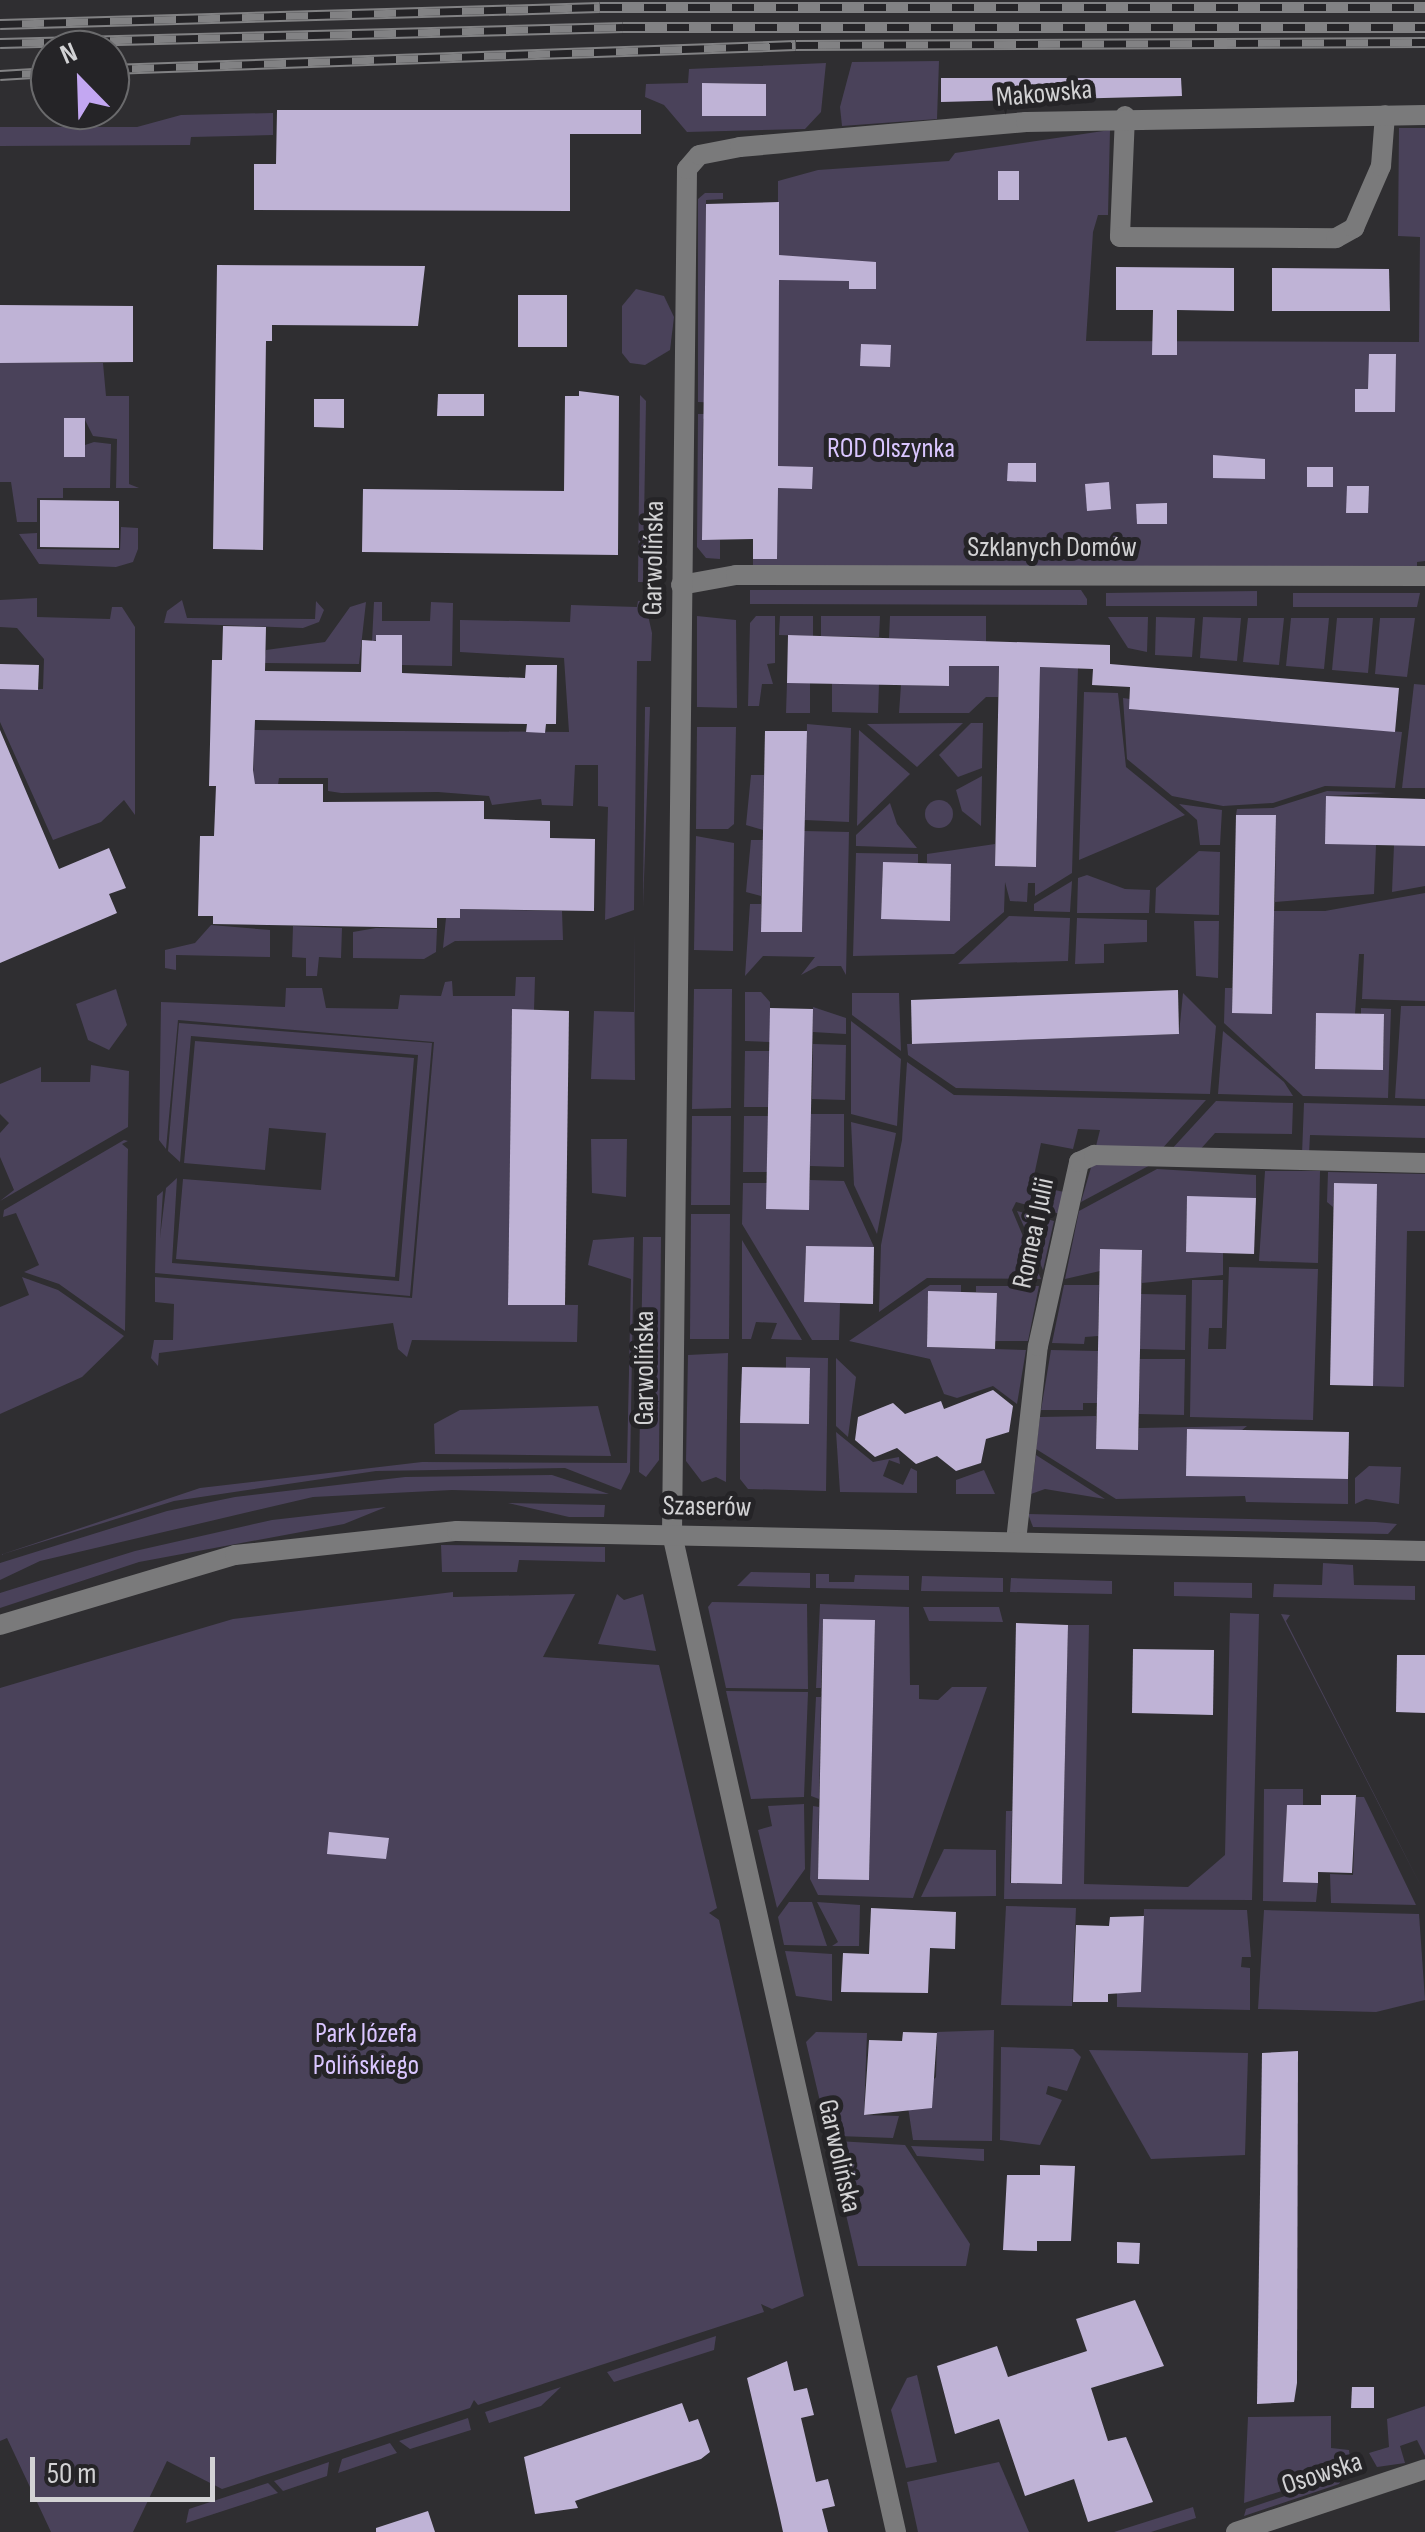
<!DOCTYPE html>
<meta charset="utf-8">
<style>
body{margin:0}
#map{position:relative;width:1425px;height:2532px;overflow:hidden;background:#2f2e31;font-family:"Sofia Sans Condensed",sans-serif}
div>[style]{position:absolute}
[style*='--x']{left:calc(var(--x)*1px);top:calc(var(--y)*1px);width:calc(var(--w)*1px);rotate:calc(var(--a)*1deg)}
.green>*{inset:0;background:#4a425a}
.round{border-radius:50%}
.building>*{inset:0;background:#bfb3d6}
.minor>*{height:20px;margin:-10px;padding:0 10px;transform-origin:10px;border-radius:10px;background:#7a7a7b}
.tertiary>*{height:20px;margin:-10px;padding:0 10px;transform-origin:10px;border-radius:10px;background:#7a7a7b}
.rail>*{height:11px;margin-top:-5.5px;transform-origin:0;background:repeating-linear-gradient(90deg,#252427 0 22px,#828284 0 44px);box-sizing:border-box;border-block:2px solid #828284}
span{translate:-50% -50%;white-space:nowrap;text-align:center;line-height:1.15;-webkit-text-stroke:10px #252427;paint-order:stroke}
.street-label{font-size:28px;color:#d2d2d4}
.park-label{font-size:28px;color:#dac6ff}
.north{position:absolute;left:30px;top:30px;width:100px;height:100px;box-sizing:border-box;background:#252427;border:2px solid #6a6a6c;border-radius:50%;rotate:337deg;font-size:28px;font-weight:700;line-height:40px;text-align:center;color:#d2d2d4}
.north::after{content:'';display:block;margin:auto;width:35px;height:45px;background:#c3a7f2;clip-path:polygon(50% 0,100% 100%,50% 72%,0 100%)}
.scale{position:absolute;left:30px;top:2457px;width:185px;height:45px;box-sizing:border-box;border:5px solid #d2d2d4;border-top:0;padding-left:12px;font-size:30px;line-height:35px;white-space:nowrap;color:#d2d2d4;-webkit-text-stroke:8px #252427;paint-order:stroke}
</style>
<div id="map">
<div class="green">
<div style="clip-path:polygon(939px 61px,937px 119px,842px 126px,840px 107px,852px 62px)"></div>
<div style="clip-path:polygon(evenodd,826px 63px,821px 112px,805px 129px,687px 132px,664px 105px,645px 97px,646px 84px,688px 83px,689px 69px,826px 63px,703px 83px,766px 84px,765px 116px,703px 116px,703px 83px)"></div>
<div style="clip-path:polygon(273px 113px,273px 135px,191px 137px,190px 145px,0 146px,0 127px,137px 127px,181px 115px)"></div>
<div style="clip-path:polygon(1399px 128px,1425px 128px,1425px 561px,1417px 562px,1417px 568px,753px 566px,753px 559px,777px 559px,778px 181px,818px 170px,949px 161px,955px 153px,1110px 130px,1108px 215px,1098px 215px,1093px 232px,1086px 341px,1419px 342px,1420px 237px,1398px 236px)"></div>
<div style="clip-path:polygon(705px 193px,723px 193px,723px 199px,706px 200px,704px 398px,721px 403px,698px 402px,698px 199px)"></div>
<div style="clip-path:polygon(636px 289px,664px 296px,674px 317px,670px 350px,645px 365px,630px 363px,622px 353px,622px 306px)"></div>
<div style="clip-path:polygon(0 363px,103px 363px,106px 396px,129px 396px,129px 484px,139px 488px,116px 488px,117px 439px,93px 436px,84px 418px,64px 418px,64px 456px,85px 457px,85px 445px,94px 442px,111px 444px,110px 488px,63px 488px,63px 498px,37px 498px,37px 522px,17px 522px,11px 482px,0 482px)"></div>
<div style="clip-path:polygon(640px 395px,646px 401px,643px 582px,638px 582px)"></div>
<div style="clip-path:polygon(698px 414px,721px 414px,703px 419px,702px 539px,720px 540px,720px 559px,706px 558px,697px 547px)"></div>
<div style="clip-path:polygon(121px 527px,138px 528px,138px 549px,133px 562px,116px 567px,39px 564px,19px 534px,37px 533px,37px 549px,120px 550px)"></div>
<div style="clip-path:polygon(750px 590px,1081px 590px,1087px 599px,1087px 605px,750px 604px)"></div>
<div style="clip-path:polygon(1257px 591px,1257px 606px,1106px 606px,1106px 593px)"></div>
<div style="clip-path:polygon(1293px 593px,1420px 593px,1417px 607px,1293px 607px)"></div>
<div style="clip-path:polygon(37px 598px,37px 617px,110px 619px,112px 607px,122px 607px,135px 627px,135px 815px,124px 800px,101px 822px,53px 840px,0 722px,0 689px,43px 689px,44px 659px,17px 628px,0 627px,0 600px)"></div>
<div style="clip-path:polygon(182px 600px,187px 618px,315px 619px,316px 601px,324px 610px,319px 622px,303px 628px,164px 623px,167px 611px)"></div>
<div style="clip-path:polygon(638px 601px,645px 602px,652px 633px,651px 661px,637px 661px,634px 910px,605px 920px,608px 807px,598px 806px,598px 765px,575px 765px,573px 806px,542px 805px,541px 799px,492px 805px,489px 796px,438px 792px,341px 793px,328px 791px,328px 778px,279px 778px,277px 791px,253px 791px,254px 730px,569px 732px,564px 658px,460px 652px,460px 620px,570px 622px,571px 605px,637px 607px)"></div>
<div style="clip-path:polygon(366px 602px,359px 664px,264px 663px,266px 650px,325px 642px,350px 607px)"></div>
<div style="clip-path:polygon(374px 602px,382px 602px,382px 621px,430px 621px,431px 602px,453px 603px,452px 666px,401px 665px,402px 635px,372px 641px)"></div>
<div style="clip-path:polygon(697px 616px,736px 620px,737px 708px,697px 707px)"></div>
<div style="clip-path:polygon(756px 616px,775px 616px,775px 663px,767px 664px,773px 684px,762px 684px,759px 706px,748px 706px,750px 623px)"></div>
<div style="clip-path:polygon(780px 616px,813px 616px,813px 636px,779px 635px)"></div>
<div style="clip-path:polygon(821px 616px,880px 616px,879px 637px,821px 636px)"></div>
<div style="clip-path:polygon(890px 616px,986px 616px,986px 666px,999px 666px,998px 697px,986px 697px,969px 713px,899px 713px,901px 685px,948px 686px,950px 640px,889px 638px)"></div>
<div style="clip-path:polygon(1108px 617px,1148px 617px,1147px 652px,1128px 648px)"></div>
<div style="clip-path:polygon(1156px 617px,1195px 618px,1192px 657px,1155px 655px)"></div>
<div style="clip-path:polygon(1203px 617px,1241px 618px,1237px 661px,1200px 658px)"></div>
<div style="clip-path:polygon(1248px 618px,1284px 618px,1279px 665px,1243px 662px)"></div>
<div style="clip-path:polygon(1291px 618px,1329px 618px,1324px 669px,1286px 666px)"></div>
<div style="clip-path:polygon(1337px 618px,1373px 618px,1368px 673px,1332px 670px)"></div>
<div style="clip-path:polygon(1380px 618px,1415px 618px,1407px 677px,1375px 674px)"></div>
<div style="clip-path:polygon(1040px 667px,1078px 668px,1072px 873px,1035px 896px,1035px 883px,1028px 883px,1027px 902px,1010px 901px,1005px 882px,1004px 912px,954px 954px,853px 956px,856px 853px,918px 854px,918px 863px,883px 863px,881px 918px,950px 920px,951px 865px,927px 863px,927px 854px,995px 844px,995px 866px,1036px 867px)"></div>
<div style="clip-path:polygon(787px 683px,810px 683px,810px 713px,786px 713px)"></div>
<div style="clip-path:polygon(832px 683px,879px 684px,878px 713px,832px 712px)"></div>
<div style="clip-path:polygon(1414px 684px,1425px 685px,1425px 788px,1402px 788px)"></div>
<div style="clip-path:polygon(1084px 692px,1118px 693px,1126px 767px,1185px 815px,1079px 860px)"></div>
<div style="clip-path:polygon(1123px 698px,1130px 699px,1130px 709px,1402px 732px,1395px 788px,1325px 786px,1273px 803px,1223px 806px,1172px 796px,1127px 759px)"></div>
<div style="clip-path:polygon(645px 707px,650px 707px,643px 907px)"></div>
<div style="clip-path:polygon(963px 723px,917px 767px,867px 724px)"></div>
<div style="clip-path:polygon(971px 723px,983px 723px,982px 768px,958px 777px,939px 755px)"></div>
<div style="clip-path:polygon(807px 724px,851px 728px,849px 822px,805px 820px)"></div>
<div style="clip-path:polygon(697px 727px,736px 727px,734px 824px,728px 829px,696px 829px)"></div>
<div style="clip-path:polygon(859px 730px,910px 774px,857px 826px)"></div>
<div style="clip-path:polygon(751px 775px,764px 775px,763px 830px,746px 825px)"></div>
<div style="clip-path:polygon(982px 776px,981px 826px,962px 811px,956px 790px)"></div>
<div style="clip-path:polygon(1327px 791px,1386px 793px,1327px 796px,1376px 845px,1374px 894px,1275px 902px,1276px 816px,1236px 815px,1237px 809px,1273px 808px)"></div>
<div class="round" style="left:925px;top:800px;width:28px;height:28px"></div>
<div style="clip-path:polygon(890px 803px,897px 824px,917px 848px,856px 846px,856px 835px)"></div>
<div style="clip-path:polygon(1179px 804px,1222px 810px,1220px 845px,1200px 845px,1197px 820px)"></div>
<div style="clip-path:polygon(804px 831px,849px 832px,846px 975px,841px 966px,818px 966px,801px 975px,815px 957px,763px 956px,745px 976px,750px 904px,761px 904px,761px 932px,802px 932px)"></div>
<div style="clip-path:polygon(696px 836px,734px 843px,733px 951px,694px 950px)"></div>
<div style="clip-path:polygon(751px 840px,763px 840px,761px 896px,746px 892px)"></div>
<div style="clip-path:polygon(1394px 845px,1425px 846px,1425px 886px,1392px 892px)"></div>
<div style="clip-path:polygon(1199px 851px,1220px 852px,1219px 915px,1155px 913px,1156px 888px)"></div>
<div style="clip-path:polygon(1087px 875px,1125px 889px,1150px 890px,1149px 913px,1077px 913px,1078px 878px)"></div>
<div style="clip-path:polygon(1072px 881px,1070px 912px,1034px 911px,1034px 904px)"></div>
<div style="clip-path:polygon(1425px 893px,1425px 1001px,1362px 999px,1364px 954px,1359px 954px,1355px 1014px,1316px 1014px,1315px 1069px,1383px 1070px,1384px 1015px,1361px 1014px,1361px 1008px,1391px 1009px,1388px 1098px,1303px 1096px,1224px 1023px,1225px 988px,1232px 988px,1232px 1013px,1272px 1013px,1274px 911px,1325px 911px)"></div>
<div style="clip-path:polygon(460px 909px,562px 911px,563px 940px,455px 941px,443px 948px,446px 918px,459px 918px)"></div>
<div style="clip-path:polygon(1009px 916px,1070px 918px,1068px 961px,958px 964px)"></div>
<div style="clip-path:polygon(1077px 918px,1147px 920px,1147px 942px,1104px 944px,1104px 963px,1075px 964px)"></div>
<div style="clip-path:polygon(1194px 921px,1219px 921px,1218px 978px,1196px 976px)"></div>
<div style="clip-path:polygon(211px 925px,270px 930px,270px 957px,176px 955px,176px 970px,165px 968px,165px 950px,195px 943px)"></div>
<div style="clip-path:polygon(293px 926px,342px 928px,341px 958px,319px 957px,317px 976px,306px 976px,306px 958px,292px 957px)"></div>
<div style="clip-path:polygon(376px 928px,437px 929px,436px 952px,424px 959px,353px 958px,353px 932px)"></div>
<div style="clip-path:polygon(634px 930px,635px 1080px,591px 1079px,594px 1011px,634px 1012px)"></div>
<div style="clip-path:polygon(516px 977px,535px 977px,534px 1010px,512px 1010px,508px 1304px,578px 1305px,577px 1342px,412px 1340px,407px 1357px,398px 1349px,393px 1323px,159px 1353px,158px 1366px,151px 1358px,154px 1340px,173px 1340px,174px 1304px,155px 1302px,155px 1277px,412px 1298px,434px 1042px,178px 1020px,166px 1149px,159px 1140px,161px 1002px,285px 1007px,286px 988px,322px 988px,326px 1008px,398px 1009px,400px 995px,441px 996px,445px 982px,452px 981px,453px 996px,515px 996px)"></div>
<div style="clip-path:polygon(116px 989px,127px 1025px,109px 1050px,88px 1040px,76px 1004px)"></div>
<div style="clip-path:polygon(694px 989px,732px 989px,731px 1108px,692px 1109px)"></div>
<div style="clip-path:polygon(745px 992px,761px 992px,770px 1002px,770px 1042px,745px 1041px)"></div>
<div style="clip-path:polygon(852px 993px,899px 993px,901px 1051px,852px 1015px)"></div>
<div style="clip-path:polygon(1183px 993px,1216px 1026px,1210px 1094px,956px 1088px,908px 1055px,907px 1044px,1179px 1034px)"></div>
<div style="clip-path:polygon(1401px 1006px,1425px 1006px,1425px 1099px,1395px 1098px)"></div>
<div style="clip-path:polygon(813px 1007px,846px 1018px,846px 1034px,813px 1032px)"></div>
<div style="clip-path:polygon(851px 1021px,901px 1059px,897px 1126px,851px 1114px)"></div>
<div style="clip-path:polygon(179px 1023px,432px 1043px,410px 1296px,155px 1273px,157px 1196px,163px 1191px,160px 1238px,166px 1188px,177px 1178px,172px 1263px,399px 1281px,418px 1055px,191px 1036px,180px 1162px,168px 1151px)"></div>
<div style="clip-path:polygon(1223px 1031px,1284px 1082px,1293px 1096px,1218px 1094px)"></div>
<div style="clip-path:polygon(195px 1041px,414px 1058px,395px 1277px,176px 1259px,183px 1179px,321px 1190px,326px 1133px,269px 1128px,265px 1170px,184px 1163px)"></div>
<div style="clip-path:polygon(813px 1044px,846px 1045px,845px 1100px,812px 1099px)"></div>
<div style="clip-path:polygon(745px 1051px,770px 1051px,769px 1107px,744px 1107px)"></div>
<div style="clip-path:polygon(907px 1062px,954px 1095px,1206px 1100px,1160px 1151px,1095px 1150px,1100px 1130px,1078px 1129px,1073px 1149px,1041px 1143px,1032px 1185px,1064px 1192px,1060px 1214px,1016px 1202px,1012px 1210px,1041px 1279px,927px 1278px,879px 1312px,881px 1245px,902px 1140px)"></div>
<div style="clip-path:polygon(91px 1065px,129px 1071px,128px 1127px,0 1201px,14px 1190px,0 1157px,0 1133px,9px 1123px,0 1114px,0 1084px,41px 1067px,41px 1082px,90px 1082px)"></div>
<div style="clip-path:polygon(1216px 1101px,1293px 1103px,1292px 1134px,1215px 1133px,1198px 1152px,1170px 1151px)"></div>
<div style="clip-path:polygon(1304px 1103px,1425px 1106px,1425px 1138px,1310px 1135px,1309px 1154px,1302px 1154px)"></div>
<div style="clip-path:polygon(811px 1114px,844px 1114px,844px 1167px,810px 1166px)"></div>
<div style="clip-path:polygon(692px 1116px,731px 1116px,730px 1205px,691px 1205px)"></div>
<div style="clip-path:polygon(744px 1116px,768px 1116px,767px 1172px,743px 1172px)"></div>
<div style="clip-path:polygon(851px 1122px,896px 1133px,877px 1234px,854px 1185px)"></div>
<div style="clip-path:polygon(591px 1139px,627px 1139px,626px 1197px,592px 1193px)"></div>
<div style="clip-path:polygon(124px 1140px,128px 1141px,122px 1144px,128px 1149px,125px 1331px,59px 1284px,24px 1272px,39px 1265px,16px 1213px,3px 1217px,4px 1210px)"></div>
<div style="clip-path:polygon(1154px 1163px,1081px 1202px,1092px 1164px)"></div>
<div style="clip-path:polygon(1157px 1169px,1256px 1175px,1256px 1198px,1187px 1197px,1186px 1252px,1223px 1253px,1223px 1275px,1142px 1283px,1142px 1250px,1101px 1249px,1100px 1271px,1065px 1279px,1079px 1211px)"></div>
<div style="clip-path:polygon(1265px 1171px,1320px 1171px,1318px 1263px,1259px 1261px)"></div>
<div style="clip-path:polygon(1328px 1172px,1425px 1174px,1425px 1231px,1407px 1231px,1404px 1387px,1373px 1386px,1334px 1183px,1333px 1207px,1327px 1202px)"></div>
<div style="clip-path:polygon(810px 1180px,844px 1181px,874px 1247px,806px 1247px,804px 1302px,840px 1303px,839px 1340px,812px 1340px,742px 1224px,743px 1183px,767px 1183px,808px 1210px)"></div>
<div style="clip-path:polygon(1017px 1211px,1054px 1221px,1043px 1270px)"></div>
<div style="clip-path:polygon(691px 1214px,730px 1214px,729px 1339px,690px 1339px)"></div>
<div style="clip-path:polygon(634px 1237px,630px 1472px,621px 1490px,565px 1468px,376px 1471px,174px 1501px,0 1555px,200px 1488px,422px 1462px,627px 1463px,631px 1279px,588px 1265px,593px 1240px)"></div>
<div style="clip-path:polygon(643px 1237px,661px 1237px,659px 1460px,646px 1477px,639px 1472px)"></div>
<div style="clip-path:polygon(742px 1240px,802px 1340px,771px 1339px,777px 1323px,756px 1322px,751px 1339px,742px 1339px)"></div>
<div style="clip-path:polygon(1229px 1267px,1318px 1269px,1313px 1420px,1190px 1417px,1192px 1280px,1223px 1280px,1222px 1328px,1209px 1328px,1208px 1349px,1226px 1349px)"></div>
<div style="clip-path:polygon(22px 1277px,58px 1290px,124px 1336px,82px 1377px,0 1414px,0 1307px,29px 1295px)"></div>
<div style="clip-path:polygon(930px 1285px,961px 1285px,961px 1292px,928px 1292px,927px 1347px,1026px 1350px,1017px 1404px,993px 1386px,957px 1398px,944px 1394px,930px 1359px,849px 1341px)"></div>
<div style="clip-path:polygon(1064px 1285px,1099px 1285px,1098px 1336px,1085px 1337px,1084px 1344px,1052px 1343px)"></div>
<div style="clip-path:polygon(976px 1286px,1039px 1286px,1028px 1341px,995px 1341px,997px 1293px,976px 1292px)"></div>
<div style="clip-path:polygon(1141px 1294px,1186px 1295px,1185px 1350px,1140px 1349px)"></div>
<div style="clip-path:polygon(1051px 1350px,1098px 1351px,1097px 1403px,1083px 1403px,1083px 1410px,1041px 1410px)"></div>
<div style="clip-path:polygon(728px 1353px,726px 1482px,716px 1477px,702px 1482px,686px 1461px,688px 1355px)"></div>
<div style="clip-path:polygon(786px 1357px,828px 1358px,826px 1491px,748px 1489px,740px 1479px,740px 1423px,809px 1424px,810px 1369px,786px 1368px)"></div>
<div style="clip-path:polygon(836px 1358px,856px 1377px,848px 1437px,836px 1426px)"></div>
<div style="clip-path:polygon(1140px 1359px,1185px 1359px,1184px 1415px,1139px 1414px)"></div>
<div style="clip-path:polygon(598px 1406px,611px 1456px,435px 1454px,434px 1424px,460px 1410px)"></div>
<div style="clip-path:polygon(1096px 1416px,1097px 1449px,1137px 1450px,1139px 1428px,1247px 1426px,1187px 1475px,1348px 1479px,1348px 1504px,1246px 1502px,1245px 1496px,1116px 1499px,1036px 1449px,1040px 1417px)"></div>
<div style="clip-path:polygon(836px 1432px,873px 1462px,899px 1457px,900px 1464px,889px 1460px,883px 1476px,903px 1485px,911px 1468px,917px 1471px,917px 1493px,840px 1492px)"></div>
<div style="clip-path:polygon(1036px 1455px,1105px 1499px,1045px 1489px,1031px 1494px)"></div>
<div style="clip-path:polygon(1369px 1466px,1401px 1467px,1399px 1504px,1366px 1499px,1355px 1504px,1355px 1478px)"></div>
<div style="clip-path:polygon(984px 1470px,995px 1494px,956px 1494px,956px 1480px)"></div>
<div style="clip-path:polygon(552px 1475px,609px 1494px,452px 1490px,313px 1497px,40px 1561px,0 1580px,0 1563px,167px 1511px,235px 1497px,405px 1477px)"></div>
<div style="clip-path:polygon(508px 1503px,605px 1505px,604px 1517px,569px 1517px)"></div>
<div style="clip-path:polygon(386px 1507px,344px 1524px,139px 1562px,0 1608px,0 1593px,135px 1551px,272px 1520px)"></div>
<div style="clip-path:polygon(1028px 1514px,1376px 1522px,1397px 1524px,1388px 1534px,1033px 1527px)"></div>
<div style="clip-path:polygon(441px 1545px,605px 1547px,605px 1562px,519px 1560px,517px 1572px,442px 1572px)"></div>
<div style="clip-path:polygon(1323px 1563px,1353px 1565px,1354px 1585px,1415px 1586px,1415px 1600px,1273px 1597px,1274px 1584px,1322px 1585px)"></div>
<div style="clip-path:polygon(751px 1572px,810px 1573px,810px 1588px,737px 1586px)"></div>
<div style="clip-path:polygon(816px 1574px,829px 1574px,829px 1582px,854px 1582px,855px 1575px,909px 1576px,909px 1590px,816px 1588px)"></div>
<div style="clip-path:polygon(922px 1576px,1003px 1578px,1003px 1592px,921px 1591px)"></div>
<div style="clip-path:polygon(1011px 1578px,1112px 1581px,1112px 1594px,1010px 1592px)"></div>
<div style="clip-path:polygon(1174px 1582px,1252px 1583px,1252px 1598px,1174px 1596px)"></div>
<div style="clip-path:polygon(453px 1592px,453px 1597px,575px 1594px,543px 1657px,659px 1665px,717px 1908px,709px 1913px,719px 1920px,804px 2296px,772px 2309px,761px 2304px,764px 2312px,478px 2405px,474px 2400px,470px 2408px,222px 2489px,167px 2461px,133px 2532px,51px 2532px,7px 2438px,0 2441px,0 1688px,233px 1619px)"></div>
<div style="clip-path:polygon(617px 1594px,624px 1600px,643px 1594px,656px 1651px,598px 1644px)"></div>
<div style="clip-path:polygon(712px 1602px,807px 1604px,808px 1689px,726px 1688px,708px 1607px)"></div>
<div style="clip-path:polygon(820px 1604px,909px 1607px,910px 1685px,919px 1685px,919px 1699px,938px 1700px,952px 1687px,987px 1687px,913px 1898px,818px 1895px,810px 1879px,813px 1806px,819px 1807px,818px 1879px,869px 1879px,875px 1621px,823px 1619px,821px 1688px,816px 1688px)"></div>
<div style="clip-path:polygon(923px 1607px,999px 1607px,1003px 1622px,929px 1621px)"></div>
<div style="clip-path:polygon(1230px 1613px,1259px 1614px,1252px 1900px,1004px 1899px,1006px 1811px,1012px 1811px,1010px 1883px,1062px 1884px,1068px 1625px,1089px 1625px,1084px 1884px,1188px 1887px,1225px 1855px)"></div>
<div style="clip-path:polygon(1281px 1614px,1290px 1615px,1286px 1621px,1425px 1894px)"></div>
<div style="clip-path:polygon(726px 1691px,808px 1692px,804px 1797px,751px 1799px)"></div>
<div style="clip-path:polygon(816px 1697px,821px 1697px,819px 1799px,811px 1796px)"></div>
<div style="clip-path:polygon(1264px 1789px,1303px 1789px,1303px 1805px,1287px 1805px,1283px 1882px,1318px 1883px,1316px 1902px,1263px 1901px)"></div>
<div style="clip-path:polygon(1356px 1797px,1364px 1797px,1416px 1905px,1331px 1903px,1330px 1874px,1353px 1875px)"></div>
<div style="clip-path:polygon(804px 1804px,805px 1869px,777px 1908px,758px 1830px,772px 1826px,768px 1806px)"></div>
<div style="clip-path:polygon(944px 1849px,996px 1850px,996px 1896px,921px 1897px)"></div>
<div style="clip-path:polygon(789px 1902px,812px 1902px,827px 1946px,784px 1945px,778px 1917px)"></div>
<div style="clip-path:polygon(817px 1902px,860px 1905px,859px 1946px,832px 1946px,838px 1942px)"></div>
<div style="clip-path:polygon(1006px 1906px,1076px 1908px,1072px 2006px,1001px 2005px)"></div>
<div style="clip-path:polygon(1144px 1909px,1247px 1910px,1251px 1957px,1242px 1957px,1241px 1967px,1250px 1968px,1250px 2010px,1117px 2007px,1117px 1993px,1141px 1992px)"></div>
<div style="clip-path:polygon(1264px 1910px,1419px 1914px,1425px 2000px,1376px 2012px,1258px 2009px)"></div>
<div style="clip-path:polygon(785px 1951px,832px 1954px,832px 2001px,796px 1996px)"></div>
<div style="clip-path:polygon(994px 2030px,992px 2141px,913px 2140px,908px 2107px,936px 2077px,937px 2032px)"></div>
<div style="clip-path:polygon(816px 2032px,867px 2033px,864px 2115px,899px 2116px,893px 2138px,838px 2136px,826px 2127px,806px 2042px)"></div>
<div style="clip-path:polygon(1001px 2047px,1073px 2049px,1081px 2057px,1067px 2091px,1048px 2086px,1046px 2094px,1062px 2100px,1040px 2145px,1000px 2140px)"></div>
<div style="clip-path:polygon(1089px 2050px,1248px 2053px,1245px 2155px,1151px 2159px)"></div>
<div style="clip-path:polygon(837px 2141px,905px 2145px,970px 2244px,966px 2266px,858px 2266px,830px 2146px)"></div>
<div style="clip-path:polygon(911px 2146px,984px 2149px,984px 2161px,917px 2156px)"></div>
<div style="clip-path:polygon(716px 2336px,714px 2350px,614px 2382px,607px 2372px)"></div>
<div style="clip-path:polygon(917px 2375px,937px 2462px,906px 2468px,891px 2410px,907px 2378px)"></div>
<div style="clip-path:polygon(561px 2387px,541px 2406px,489px 2423px,485px 2412px)"></div>
<div style="clip-path:polygon(1425px 2406px,1425px 2456px,1417px 2440px,1400px 2446px,1405px 2463px,1377px 2467px,1369px 2453px,1389px 2447px,1387px 2419px)"></div>
<div style="clip-path:polygon(1331px 2416px,1331px 2448px,1349px 2450px,1350px 2458px,1316px 2480px,1244px 2503px,1248px 2417px)"></div>
<div style="clip-path:polygon(468px 2418px,471px 2430px,410px 2449px,399px 2441px)"></div>
<div style="clip-path:polygon(390px 2443px,397px 2453px,338px 2473px,342px 2459px)"></div>
<div style="clip-path:polygon(329px 2462px,327px 2476px,283px 2491px,274px 2481px)"></div>
<div style="clip-path:polygon(999px 2462px,1029px 2532px,918px 2532px,907px 2482px)"></div>
<div style="clip-path:polygon(1349px 2465px,1339px 2484px,1244px 2516px,1246px 2509px,1318px 2485px)"></div>
<div style="clip-path:polygon(268px 2483px,278px 2493px,186px 2523px,189px 2509px)"></div>
<div style="clip-path:polygon(1193px 2507px,1196px 2518px,1151px 2532px,1114px 2532px)"></div>
</div>
<div class="building">
<div style="clip-path:polygon(941px 78px,1181px 78px,1182px 96px,941px 102px)"></div>
<div style="clip-path:polygon(702px 83px,766px 84px,766px 116px,702px 116px)"></div>
<div style="clip-path:polygon(277px 110px,641px 110px,641px 134px,570px 134px,570px 211px,254px 210px,254px 164px,276px 164px)"></div>
<div style="clip-path:polygon(998px 171px,1019px 171px,1019px 200px,998px 200px)"></div>
<div style="clip-path:polygon(779px 202px,779px 255px,876px 262px,876px 289px,849px 289px,849px 281px,779px 280px,778px 466px,813px 467px,812px 489px,778px 488px,777px 559px,753px 559px,753px 539px,702px 540px,706px 204px)"></div>
<div style="clip-path:polygon(217px 265px,425px 266px,418px 326px,272px 325px,272px 341px,266px 341px,263px 550px,213px 549px)"></div>
<div style="clip-path:polygon(1116px 267px,1234px 268px,1234px 311px,1177px 310px,1177px 355px,1152px 355px,1153px 310px,1116px 310px)"></div>
<div style="clip-path:polygon(1272px 268px,1389px 269px,1390px 311px,1272px 311px)"></div>
<div style="clip-path:polygon(518px 295px,567px 295px,567px 347px,518px 347px)"></div>
<div style="clip-path:polygon(0 305px,133px 306px,133px 362px,0 363px)"></div>
<div style="clip-path:polygon(861px 344px,891px 345px,890px 367px,860px 366px)"></div>
<div style="clip-path:polygon(1369px 354px,1396px 354px,1395px 412px,1355px 412px,1355px 389px,1368px 389px)"></div>
<div style="clip-path:polygon(579px 391px,619px 396px,618px 555px,362px 552px,363px 489px,564px 491px,565px 396px,579px 396px)"></div>
<div style="clip-path:polygon(438px 394px,484px 394px,484px 416px,437px 416px)"></div>
<div style="clip-path:polygon(314px 399px,344px 399px,344px 428px,314px 427px)"></div>
<div style="clip-path:polygon(64px 418px,85px 418px,85px 457px,64px 457px)"></div>
<div style="clip-path:polygon(1213px 455px,1265px 459px,1265px 479px,1213px 478px)"></div>
<div style="clip-path:polygon(1008px 463px,1036px 463px,1036px 482px,1007px 481px)"></div>
<div style="clip-path:polygon(1307px 467px,1333px 467px,1333px 487px,1307px 487px)"></div>
<div style="clip-path:polygon(1109px 482px,1111px 509px,1087px 511px,1085px 484px)"></div>
<div style="clip-path:polygon(1347px 486px,1369px 486px,1368px 513px,1346px 513px)"></div>
<div style="clip-path:polygon(40px 500px,119px 501px,119px 548px,40px 547px)"></div>
<div style="clip-path:polygon(1167px 503px,1167px 524px,1137px 524px,1136px 504px)"></div>
<div style="clip-path:polygon(223px 626px,266px 627px,265px 671px,361px 672px,362px 640px,376px 641px,376px 635px,402px 635px,402px 673px,525px 678px,526px 665px,557px 665px,556px 724px,546px 724px,545px 733px,526px 732px,527px 724px,255px 720px,253px 770px,255px 784px,323px 784px,323px 802px,484px 801px,484px 819px,550px 821px,550px 838px,595px 839px,594px 911px,460px 909px,460px 918px,437px 918px,437px 928px,213px 924px,213px 916px,198px 916px,200px 836px,214px 836px,216px 786px,209px 786px,212px 660px,222px 660px)"></div>
<div style="clip-path:polygon(788px 635px,1110px 645px,1110px 664px,1399px 688px,1395px 732px,1129px 709px,1130px 687px,1092px 685px,1093px 669px,1040px 667px,1036px 867px,995px 866px,999px 666px,949px 666px,949px 686px,787px 683px)"></div>
<div style="clip-path:polygon(0 664px,39px 665px,38px 690px,0 689px)"></div>
<div style="clip-path:polygon(0 730px,59px 869px,109px 848px,126px 888px,109px 894px,117px 913px,0 963px)"></div>
<div style="clip-path:polygon(765px 731px,807px 731px,802px 932px,761px 932px)"></div>
<div style="clip-path:polygon(1326px 796px,1425px 799px,1425px 846px,1325px 844px)"></div>
<div style="clip-path:polygon(1236px 815px,1276px 815px,1272px 1014px,1232px 1013px)"></div>
<div style="clip-path:polygon(883px 862px,951px 864px,950px 921px,881px 919px)"></div>
<div style="clip-path:polygon(1178px 990px,1179px 1034px,912px 1044px,911px 1000px)"></div>
<div style="clip-path:polygon(770px 1008px,813px 1009px,809px 1210px,766px 1209px)"></div>
<div style="clip-path:polygon(512px 1009px,569px 1011px,565px 1305px,508px 1305px)"></div>
<div style="clip-path:polygon(1316px 1013px,1384px 1014px,1383px 1070px,1315px 1069px)"></div>
<div style="clip-path:polygon(1334px 1183px,1377px 1184px,1373px 1386px,1330px 1385px)"></div>
<div style="clip-path:polygon(1187px 1196px,1256px 1198px,1254px 1254px,1186px 1252px)"></div>
<div style="clip-path:polygon(806px 1246px,874px 1247px,873px 1304px,804px 1302px)"></div>
<div style="clip-path:polygon(1100px 1249px,1142px 1250px,1138px 1450px,1096px 1449px)"></div>
<div style="clip-path:polygon(928px 1291px,997px 1293px,995px 1349px,927px 1347px)"></div>
<div style="clip-path:polygon(742px 1367px,810px 1368px,809px 1424px,740px 1423px)"></div>
<div style="clip-path:polygon(993px 1390px,1013px 1406px,1009px 1432px,986px 1439px,981px 1463px,956px 1471px,937px 1456px,916px 1464px,897px 1448px,875px 1457px,855px 1440px,858px 1417px,893px 1403px,905px 1414px,941px 1401px,944px 1409px)"></div>
<div style="clip-path:polygon(1187px 1429px,1349px 1432px,1348px 1479px,1186px 1476px)"></div>
<div style="clip-path:polygon(823px 1619px,875px 1620px,869px 1880px,818px 1879px)"></div>
<div style="clip-path:polygon(1016px 1623px,1068px 1625px,1062px 1884px,1011px 1883px)"></div>
<div style="clip-path:polygon(1133px 1649px,1214px 1650px,1213px 1715px,1132px 1713px)"></div>
<div style="clip-path:polygon(1397px 1655px,1425px 1655px,1425px 1713px,1396px 1712px)"></div>
<div style="clip-path:polygon(1321px 1795px,1356px 1795px,1352px 1873px,1318px 1872px,1318px 1883px,1283px 1882px,1287px 1805px,1321px 1805px)"></div>
<div style="clip-path:polygon(329px 1832px,389px 1838px,386px 1859px,327px 1854px)"></div>
<div style="clip-path:polygon(871px 1908px,956px 1912px,955px 1949px,930px 1948px,928px 1993px,841px 1992px,843px 1953px,869px 1954px)"></div>
<div style="clip-path:polygon(1144px 1916px,1141px 1992px,1108px 1994px,1108px 2002px,1073px 2002px,1076px 1925px,1109px 1926px,1110px 1917px)"></div>
<div style="clip-path:polygon(903px 2032px,937px 2033px,932px 2108px,864px 2115px,869px 2040px,902px 2041px)"></div>
<div style="clip-path:polygon(1298px 2051px,1297px 2383px,1294px 2402px,1257px 2404px,1262px 2053px)"></div>
<div style="clip-path:polygon(1040px 2165px,1075px 2166px,1071px 2241px,1037px 2241px,1037px 2251px,1003px 2250px,1007px 2175px,1040px 2175px)"></div>
<div style="clip-path:polygon(1117px 2242px,1140px 2243px,1139px 2264px,1117px 2263px)"></div>
<div style="clip-path:polygon(1135px 2300px,1164px 2366px,1091px 2388px,1108px 2441px,1126px 2437px,1153px 2502px,1088px 2522px,1074px 2479px,1025px 2496px,999px 2419px,955px 2434px,937px 2366px,997px 2346px,1008px 2377px,1087px 2351px,1076px 2319px)"></div>
<div style="clip-path:polygon(787px 2361px,794px 2391px,807px 2388px,814px 2415px,801px 2418px,816px 2482px,828px 2479px,835px 2506px,822px 2509px,828px 2532px,783px 2532px,778px 2509px,747px 2378px)"></div>
<div style="clip-path:polygon(1352px 2387px,1374px 2387px,1374px 2408px,1351px 2408px)"></div>
<div style="clip-path:polygon(682px 2403px,689px 2422px,698px 2419px,710px 2452px,701px 2459px,575px 2501px,578px 2508px,535px 2514px,524px 2457px)"></div>
<div style="clip-path:polygon(428px 2511px,435px 2532px,376px 2532px,376px 2528px)"></div>
</div>
<div class="minor">
<div style="--x:1125;--y:116;--w:121;--a:92.4"></div>
<div style="--x:1120;--y:237;--w:216;--a:0.3"></div>
<div style="--x:1336;--y:238;--w:21;--a:-29"></div>
<div style="--x:1354;--y:228;--w:68;--a:-66.5"></div>
<div style="--x:1381;--y:166;--w:51;--a:-85.5"></div>
<div style="--x:681;--y:585;--w:56;--a:-10.3"></div>
<div style="--x:736;--y:575;--w:689;--a:0.08"></div>
<div style="--x:1016;--y:1541;--w:196;--a:-83.6"></div>
<div style="--x:1038;--y:1346;--w:189;--a:-77.4"></div>
<div style="--x:1079;--y:1162;--w:17;--a:-25"></div>
<div style="--x:1094;--y:1155;--w:331;--a:1.4"></div>
<div style="--x:896;--y:2532;--w:1023;--a:-102.65"></div>
<div style="--x:672;--y:1534;--w:1365;--a:-89.37"></div>
<div style="--x:687;--y:169;--w:18;--a:-49"></div>
<div style="--x:699;--y:155;--w:42;--a:-11"></div>
<div style="--x:740;--y:147;--w:287;--a:-5"></div>
<div style="--x:1026;--y:122;--w:399;--a:-1"></div>
<div style="--x:1236;--y:2532;--w:199;--a:-18.4"></div>
</div>
<div class="tertiary">
<div style="--x:0;--y:1625;--w:245;--a:-16.6"></div>
<div style="--x:235;--y:1555;--w:223;--a:-6.2"></div>
<div style="--x:457;--y:1531;--w:968;--a:1.18"></div>
</div>
<div class="rail">
<div style="--x:0;--y:24;--w:600;--a:-1.62"></div>
<div style="--x:600;--y:7;--w:825;--a:0"></div>
<div style="--x:0;--y:43;--w:623;--a:-1.47"></div>
<div style="--x:623;--y:27;--w:802;--a:0"></div>
<div style="--x:110;--y:69;--w:686;--a:-2"></div>
<div style="--x:796;--y:45;--w:629;--a:-0.27"></div>
<div style="--x:0;--y:75;--w:50;--a:-3.4"></div>
</div>
<div class="street-label">
<span style="left:1044px;top:94px;rotate:-5deg">Makowska</span>
<span style="left:1052px;top:548px">Szklanych Domów</span>
<span style="left:654px;top:558px;rotate:-89deg">Garwolińska</span>
<span style="left:1034px;top:1233px;rotate:-78deg">Romea i Julii</span>
<span style="left:645px;top:1368px;rotate:-90deg">Garwolińska</span>
<span style="left:707px;top:1507px;rotate:1deg">Szaserów</span>
<span style="left:839px;top:2156px;rotate:77deg">Garwolińska</span>
<span style="left:1322px;top:2474px;rotate:-18deg">Osowska</span>
</div>
<div class="park-label">
<span style="left:891px;top:449px">ROD Olszynka</span>
<span style="left:366px;top:2050px">Park Józefa<br>Polińskiego</span>
</div>
<div class="north">N</div>
<div class="scale">50 m</div>
</div>
